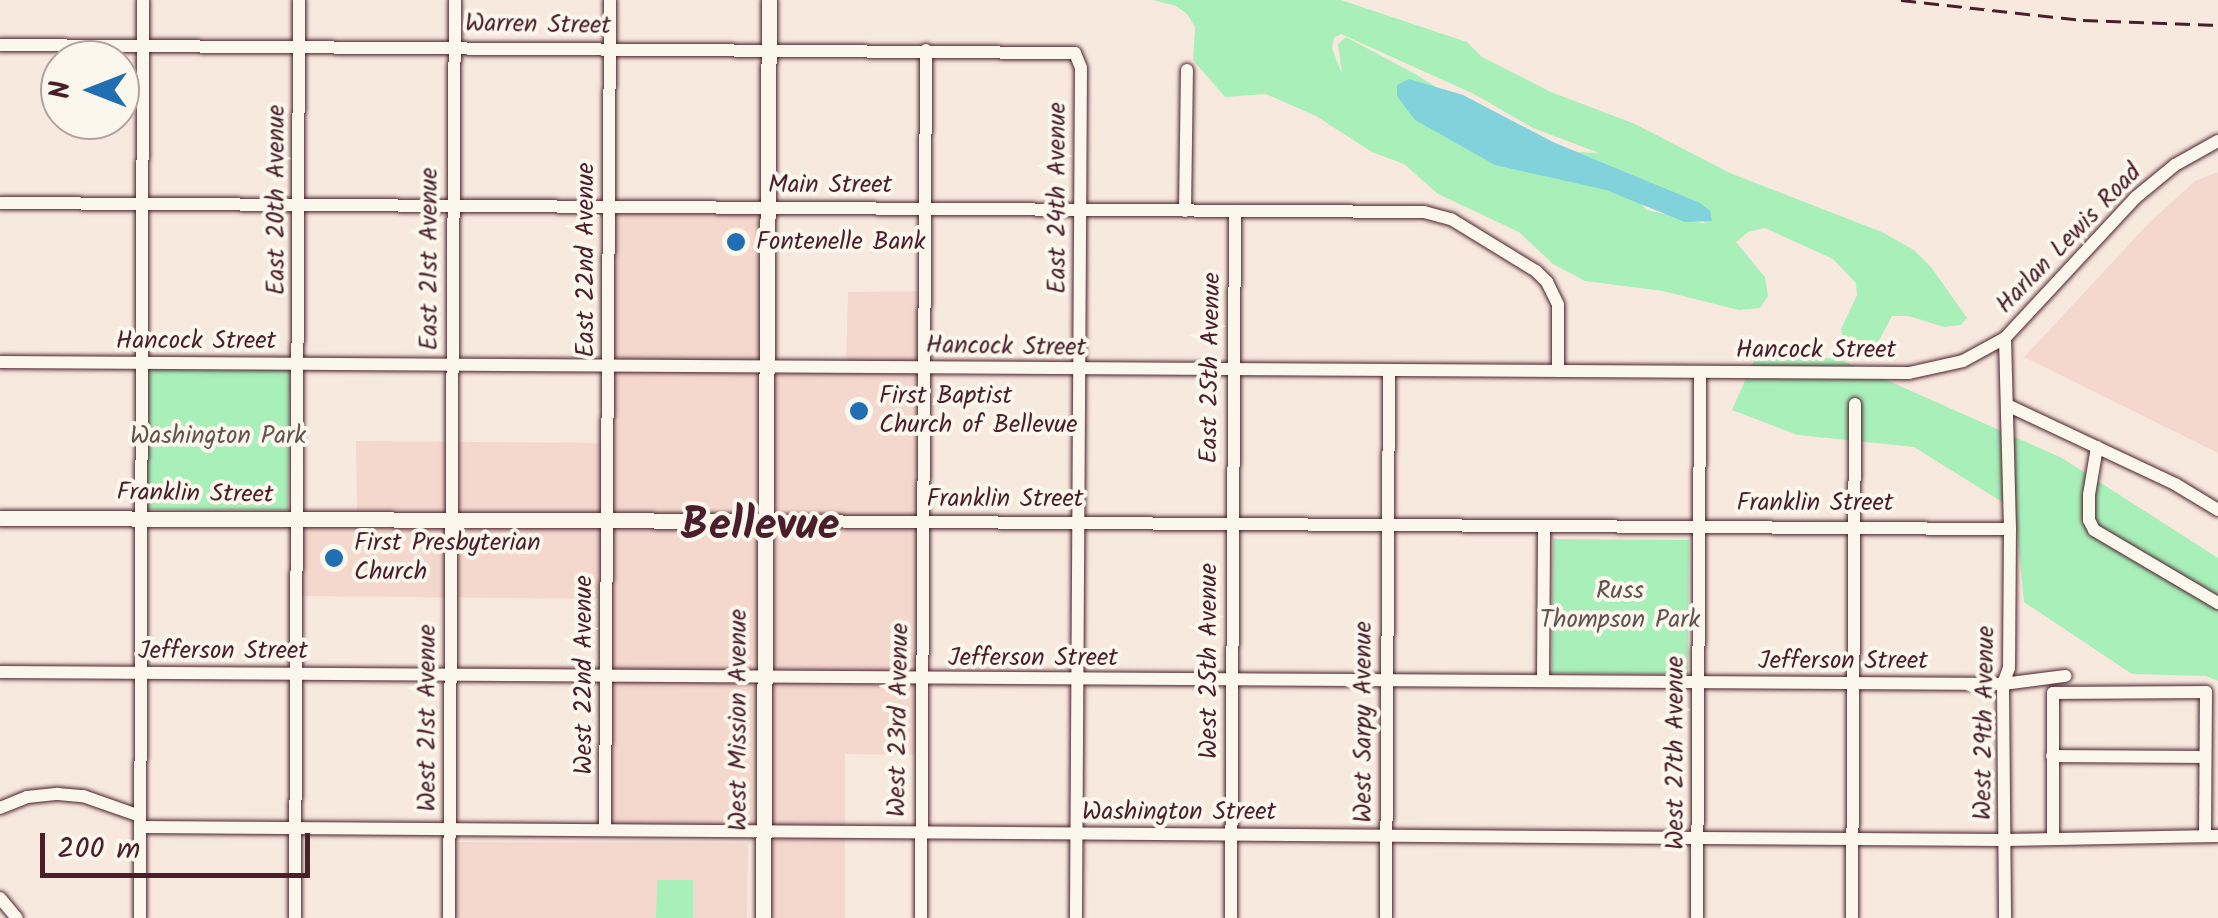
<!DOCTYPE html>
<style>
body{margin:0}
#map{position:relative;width:2218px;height:918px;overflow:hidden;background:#f8e9de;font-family:Kalam,sans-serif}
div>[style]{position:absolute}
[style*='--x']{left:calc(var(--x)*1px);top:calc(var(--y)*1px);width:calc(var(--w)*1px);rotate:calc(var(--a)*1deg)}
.built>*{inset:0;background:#f4d8ce}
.green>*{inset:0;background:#a9efba}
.water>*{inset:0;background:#81d2da}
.roads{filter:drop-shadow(0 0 2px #4a1f2b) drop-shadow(0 0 2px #4a1f2b)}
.minor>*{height:12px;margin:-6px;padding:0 6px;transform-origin:6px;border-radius:6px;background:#fbf7ec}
.major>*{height:15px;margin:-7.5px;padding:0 7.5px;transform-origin:7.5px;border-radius:7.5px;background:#fbf7ec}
.rail>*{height:2.5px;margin-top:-1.25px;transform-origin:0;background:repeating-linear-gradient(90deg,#4a1f2b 0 15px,transparent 0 23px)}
.dots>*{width:28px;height:28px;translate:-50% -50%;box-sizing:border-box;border:5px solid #fbf7ec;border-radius:50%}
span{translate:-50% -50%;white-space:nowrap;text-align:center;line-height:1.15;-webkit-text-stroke:8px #fbf7ec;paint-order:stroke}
.street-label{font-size:25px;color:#4a1f2b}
.poi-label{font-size:25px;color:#4a1f2b}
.left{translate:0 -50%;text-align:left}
.park-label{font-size:25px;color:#62534f}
.town-label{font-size:45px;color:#4a1f2b;font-weight:700}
.north{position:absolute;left:40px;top:40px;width:100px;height:100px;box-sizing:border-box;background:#fbf7ec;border:2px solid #b4a19f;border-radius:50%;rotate:270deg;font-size:28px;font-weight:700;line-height:40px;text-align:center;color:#4a1f2b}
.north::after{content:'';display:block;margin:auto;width:35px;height:45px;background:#1f6fb2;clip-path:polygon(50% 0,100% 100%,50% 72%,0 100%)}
.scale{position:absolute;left:40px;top:833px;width:270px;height:45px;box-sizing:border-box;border:5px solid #4a1f2b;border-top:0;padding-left:12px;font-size:30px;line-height:35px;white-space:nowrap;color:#4a1f2b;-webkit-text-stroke:8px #fbf7ec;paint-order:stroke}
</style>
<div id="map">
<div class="built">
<div style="clip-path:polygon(2218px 172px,2218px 453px,2024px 357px,2150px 222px,2195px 181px)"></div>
<div style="clip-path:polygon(608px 207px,767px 207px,766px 365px,846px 367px,848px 292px,925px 291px,922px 755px,845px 754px,845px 918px,764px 918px,763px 833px,605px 830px,606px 599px,297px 596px,298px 520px,357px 519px,356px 441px,607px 443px)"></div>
<div style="clip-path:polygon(456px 842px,748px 843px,747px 918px,455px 918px)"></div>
</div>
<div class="green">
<div style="clip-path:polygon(evenodd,1153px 0,1341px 0,1467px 42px,1482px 57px,1551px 92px,1635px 124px,1730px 173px,1882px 232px,1914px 250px,1931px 267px,1967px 318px,1961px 325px,1944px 327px,1909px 316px,1892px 316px,1876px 346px,1853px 352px,1843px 347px,1841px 329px,1857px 295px,1856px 283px,1833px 259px,1765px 228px,1748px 232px,1736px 242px,1765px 277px,1768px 296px,1760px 308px,1739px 310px,1663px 291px,1585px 281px,1553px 264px,1519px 232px,1438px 194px,1404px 164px,1372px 152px,1316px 116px,1266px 94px,1225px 97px,1193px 60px,1195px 27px,1187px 14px,1176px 6px,1153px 0,1341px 34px,1474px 94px,1533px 128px,1599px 153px,1577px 152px,1642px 179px,1707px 224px,1647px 210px,1640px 202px,1594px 186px,1417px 75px,1346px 37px,1338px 44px,1342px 74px,1332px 48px,1334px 38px,1341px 34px)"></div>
<div style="clip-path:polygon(1758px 352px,1839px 359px,2062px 458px,2218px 558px,2218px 681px,2206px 676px,2132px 674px,2024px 602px,2015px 510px,1914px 447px,1798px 435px,1732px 410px)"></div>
<div style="clip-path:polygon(147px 363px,290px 363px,288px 510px,146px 509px)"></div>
<div style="clip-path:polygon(1553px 539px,1689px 540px,1688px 674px,1552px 673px)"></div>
<div style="clip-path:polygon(657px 880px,693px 880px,693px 918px,656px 918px)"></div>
</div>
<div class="water">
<div style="clip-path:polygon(1409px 79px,1463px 95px,1553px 142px,1700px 203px,1710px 211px,1712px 221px,1685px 222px,1606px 190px,1495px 165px,1415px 120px,1397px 96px,1397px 85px)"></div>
</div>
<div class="roads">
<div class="minor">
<div style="--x:0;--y:45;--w:1075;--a:0.43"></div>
<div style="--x:1075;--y:53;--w:16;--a:68"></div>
<div style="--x:1081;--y:68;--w:850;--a:90.34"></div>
<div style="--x:0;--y:203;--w:1424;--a:0.36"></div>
<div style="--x:1424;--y:212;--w:28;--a:15"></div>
<div style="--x:1451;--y:219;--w:100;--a:31.5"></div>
<div style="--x:1536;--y:271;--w:16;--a:45"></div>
<div style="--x:1547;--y:282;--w:25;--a:64"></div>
<div style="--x:1558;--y:305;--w:66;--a:90"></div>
<div style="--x:1185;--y:211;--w:141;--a:-89.2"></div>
<div style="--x:2005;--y:338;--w:191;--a:88.5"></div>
<div style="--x:2010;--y:529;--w:139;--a:90.4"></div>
<div style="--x:2009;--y:668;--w:17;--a:111"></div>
<div style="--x:2003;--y:684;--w:234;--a:89.5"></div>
<div style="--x:0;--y:362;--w:1909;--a:0.33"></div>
<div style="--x:1909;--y:373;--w:55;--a:-12.5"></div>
<div style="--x:1963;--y:361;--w:48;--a:-28.7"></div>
<div style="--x:2005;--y:338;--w:191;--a:-47.1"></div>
<div style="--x:2135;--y:198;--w:52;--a:-39.5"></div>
<div style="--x:2175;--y:165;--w:49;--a:-29.2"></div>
<div style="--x:2007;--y:405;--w:186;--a:25.2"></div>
<div style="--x:2175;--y:484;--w:50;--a:31.2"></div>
<div style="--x:2097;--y:447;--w:49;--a:99.5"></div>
<div style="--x:2089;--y:495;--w:25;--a:90"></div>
<div style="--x:2089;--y:520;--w:11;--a:63"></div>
<div style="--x:2094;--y:530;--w:144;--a:30.5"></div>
<div style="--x:764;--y:521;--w:1246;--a:0.37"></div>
<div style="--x:0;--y:672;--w:2003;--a:0.34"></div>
<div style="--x:2003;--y:684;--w:63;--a:-7.4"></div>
<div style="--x:1543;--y:681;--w:155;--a:-89.6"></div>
<div style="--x:2052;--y:756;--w:153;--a:0.4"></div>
<div style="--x:0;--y:808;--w:29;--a:-22"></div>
<div style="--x:27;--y:797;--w:31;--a:-6"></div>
<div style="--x:58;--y:794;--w:25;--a:5"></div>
<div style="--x:83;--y:796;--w:60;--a:19.3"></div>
<div style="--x:140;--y:827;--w:1866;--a:0.4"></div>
<div style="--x:2006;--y:840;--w:212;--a:-1.1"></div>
<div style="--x:605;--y:830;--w:830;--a:-89.65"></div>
<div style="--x:2053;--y:839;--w:146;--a:-90"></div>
<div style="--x:2053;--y:693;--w:153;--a:-0.4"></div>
<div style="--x:2206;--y:692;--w:144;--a:90.4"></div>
<div style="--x:0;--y:898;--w:26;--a:50"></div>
<div style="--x:140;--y:918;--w:918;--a:-89.81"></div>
<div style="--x:295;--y:918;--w:918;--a:-89.75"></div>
<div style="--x:449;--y:918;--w:918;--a:-89.63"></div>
<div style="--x:921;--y:918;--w:868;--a:-89.67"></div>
<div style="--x:1231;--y:918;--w:707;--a:-89.68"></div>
<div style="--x:1386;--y:918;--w:547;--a:-89.69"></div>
<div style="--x:1697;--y:918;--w:545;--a:-89.68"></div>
<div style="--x:1852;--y:918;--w:514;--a:-89.67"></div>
</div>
<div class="major">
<div style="--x:0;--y:518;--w:764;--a:0.22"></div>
<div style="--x:763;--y:918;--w:918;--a:-89.63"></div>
</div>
</div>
<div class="rail">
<div style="--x:1901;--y:0;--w:183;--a:6.3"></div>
<div style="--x:2083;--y:20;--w:135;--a:2.1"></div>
</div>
<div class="dots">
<div style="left:736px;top:242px;background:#1f6fb2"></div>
<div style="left:859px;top:411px;background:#1f6fb2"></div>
<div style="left:334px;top:558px;background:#1f6fb2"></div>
</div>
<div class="street-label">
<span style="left:538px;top:25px;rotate:1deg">Warren Street</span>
<span style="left:830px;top:185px">Main Street</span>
<span style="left:1058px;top:198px;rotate:-90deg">East 24th Avenue</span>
<span style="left:277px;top:200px;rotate:-90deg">East 20th Avenue</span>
<span style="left:2069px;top:239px;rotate:-46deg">Harlan Lewis Road</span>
<span style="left:430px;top:259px;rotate:-90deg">East 21st Avenue</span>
<span style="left:586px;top:260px;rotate:-90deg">East 22nd Avenue</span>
<span style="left:196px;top:341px">Hancock Street</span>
<span style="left:1006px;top:347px;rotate:1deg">Hancock Street</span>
<span style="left:1816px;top:350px">Hancock Street</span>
<span style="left:1211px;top:368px;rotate:-89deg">East 25th Avenue</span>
<span style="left:195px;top:494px;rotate:1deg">Franklin Street</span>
<span style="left:1005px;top:499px">Franklin Street</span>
<span style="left:1815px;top:503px">Franklin Street</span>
<span style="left:223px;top:651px">Jefferson Street</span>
<span style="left:1033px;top:658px">Jefferson Street</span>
<span style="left:1209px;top:661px;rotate:-90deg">West 25th Avenue</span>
<span style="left:1843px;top:661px">Jefferson Street</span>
<span style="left:584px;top:675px;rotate:-90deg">West 22nd Avenue</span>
<span style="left:428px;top:718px;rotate:-90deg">West 21st Avenue</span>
<span style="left:739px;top:720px;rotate:-90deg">West Mission Avenue</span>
<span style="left:899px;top:720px;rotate:-89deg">West 23rd Avenue</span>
<span style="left:1364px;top:722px;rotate:-90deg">West Sarpy Avenue</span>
<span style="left:1985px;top:723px;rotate:-89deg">West 29th Avenue</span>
<span style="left:1676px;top:753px;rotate:-90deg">West 27th Avenue</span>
<span style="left:1179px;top:812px">Washington Street</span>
</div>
<div class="poi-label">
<span class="left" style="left:756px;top:242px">Fontenelle Bank</span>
<span class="left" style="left:879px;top:411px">First Baptist<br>Church of Bellevue</span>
<span class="left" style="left:354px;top:558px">First Presbyterian<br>Church</span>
</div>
<div class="park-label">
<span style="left:218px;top:436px">Washington Park</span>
<span style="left:1620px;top:606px">Russ<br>Thompson Park</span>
</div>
<div class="town-label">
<span style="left:760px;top:528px">Bellevue</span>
</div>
<div class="north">N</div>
<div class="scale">200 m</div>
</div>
